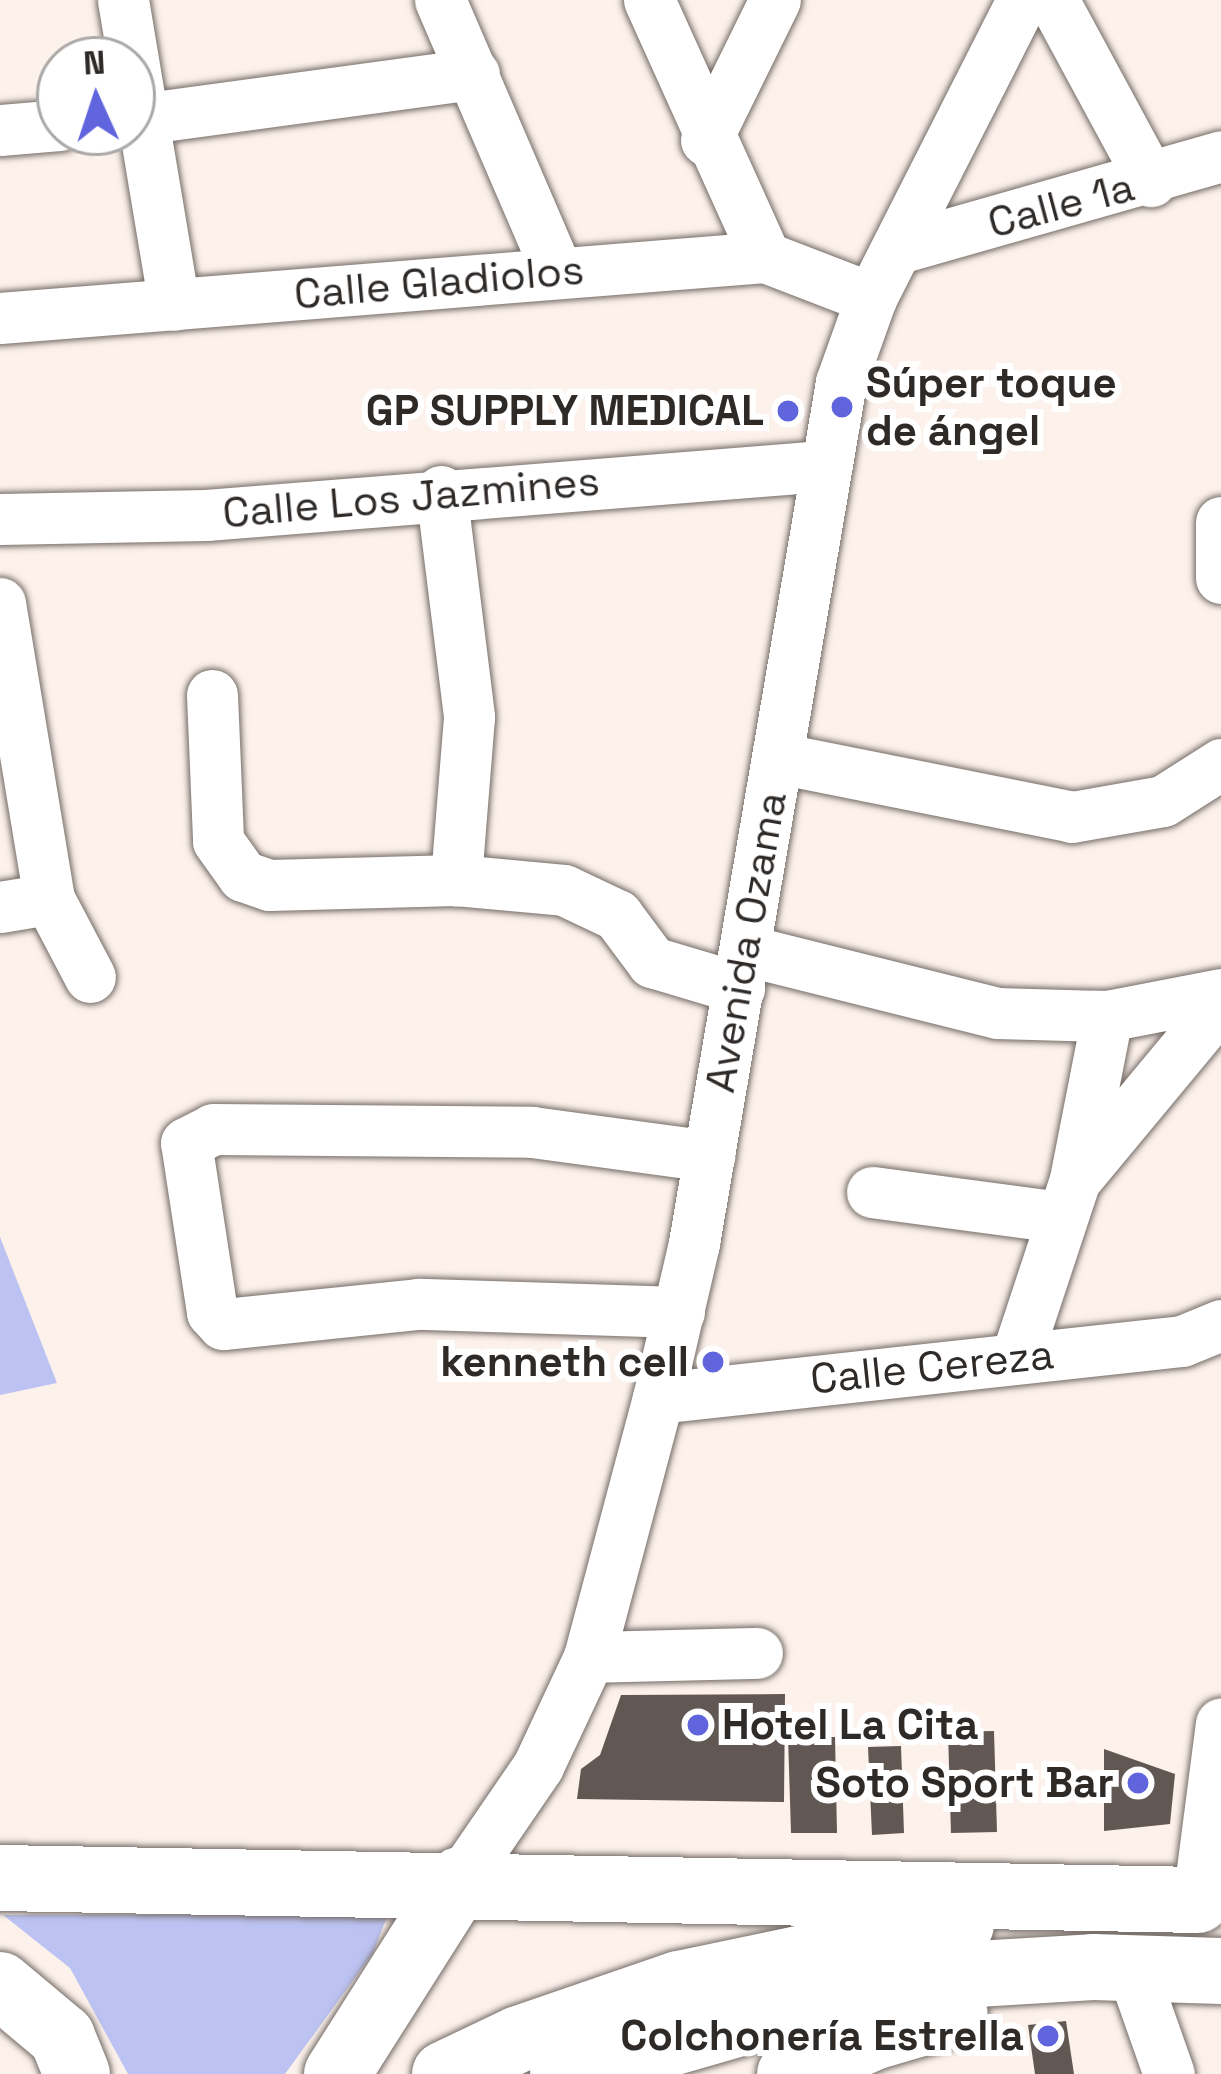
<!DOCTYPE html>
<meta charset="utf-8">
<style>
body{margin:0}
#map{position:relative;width:1221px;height:2074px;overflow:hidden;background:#fcf1eb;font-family:"Space Grotesk",sans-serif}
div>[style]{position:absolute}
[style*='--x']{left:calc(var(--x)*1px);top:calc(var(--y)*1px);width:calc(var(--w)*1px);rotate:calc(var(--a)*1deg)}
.green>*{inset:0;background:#bcc3f2}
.building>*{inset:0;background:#615753}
.roads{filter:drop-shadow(0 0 3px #756c67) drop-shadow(0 0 3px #756c67)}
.minor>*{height:51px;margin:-25.5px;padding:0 25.5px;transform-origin:25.5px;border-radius:25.5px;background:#fff}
.major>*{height:66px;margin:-33px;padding:0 33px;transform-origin:33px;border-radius:33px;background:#fff}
.dots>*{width:33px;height:33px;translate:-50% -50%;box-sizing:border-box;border:6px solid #fff;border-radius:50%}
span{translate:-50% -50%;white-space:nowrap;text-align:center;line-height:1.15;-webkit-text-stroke:12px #fff;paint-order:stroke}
.street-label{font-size:42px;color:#2e2a28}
.poi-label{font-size:42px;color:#2e2a28;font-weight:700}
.left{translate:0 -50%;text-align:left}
.right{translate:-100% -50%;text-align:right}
.north{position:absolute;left:36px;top:36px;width:120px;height:120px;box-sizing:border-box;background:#fff;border:3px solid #abaaa9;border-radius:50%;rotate:357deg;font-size:33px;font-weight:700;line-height:48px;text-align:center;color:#2e2a28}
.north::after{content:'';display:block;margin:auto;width:42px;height:54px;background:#6165dd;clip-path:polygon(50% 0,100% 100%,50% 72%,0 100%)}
</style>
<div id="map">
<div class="green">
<div style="clip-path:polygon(0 1237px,57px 1383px,0 1395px)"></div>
<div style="clip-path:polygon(388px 1914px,373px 1953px,285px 2074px,128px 2074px,70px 1968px,3px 1915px)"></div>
</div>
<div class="building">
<div style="clip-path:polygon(785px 1694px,784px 1802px,577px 1799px,581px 1769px,600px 1755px,621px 1695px)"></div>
<div style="clip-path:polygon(994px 1731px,997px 1832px,951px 1833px,948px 1732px)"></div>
<div style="clip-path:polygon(788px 1737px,835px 1737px,837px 1833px,791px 1833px)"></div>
<div style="clip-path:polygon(901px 1746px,904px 1833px,872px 1835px,868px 1747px)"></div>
<div style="clip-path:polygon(1104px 1749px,1175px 1774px,1170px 1824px,1104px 1831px)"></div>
<div style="clip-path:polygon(1066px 2021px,1074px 2074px,1035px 2074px,1028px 2025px)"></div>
</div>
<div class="roads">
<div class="minor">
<div style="--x:123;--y:0;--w:309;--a:80.5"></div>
<div style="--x:440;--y:0;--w:296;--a:66.7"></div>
<div style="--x:649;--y:0;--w:282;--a:65.7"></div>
<div style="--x:1053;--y:0;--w:206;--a:61.6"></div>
<div style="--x:132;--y:120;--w:345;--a:-7.7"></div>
<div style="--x:0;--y:130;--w:60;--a:-4.8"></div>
<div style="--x:706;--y:140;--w:156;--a:-63.8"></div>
<div style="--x:899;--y:248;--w:335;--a:-15.9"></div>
<div style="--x:0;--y:318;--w:767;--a:-4.56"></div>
<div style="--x:765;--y:257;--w:114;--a:21.1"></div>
<div style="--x:441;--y:491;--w:228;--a:82.9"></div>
<div style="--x:469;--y:717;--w:164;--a:94.6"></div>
<div style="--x:0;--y:519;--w:206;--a:-1.1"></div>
<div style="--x:206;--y:515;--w:619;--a:-4.54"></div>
<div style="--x:1221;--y:522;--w:56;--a:90"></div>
<div style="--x:0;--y:603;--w:300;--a:80.6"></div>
<div style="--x:49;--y:899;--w:88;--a:62.3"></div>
<div style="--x:212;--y:695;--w:146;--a:87.6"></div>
<div style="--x:218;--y:841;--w:43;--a:54.5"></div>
<div style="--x:243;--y:876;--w:28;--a:19"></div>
<div style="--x:269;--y:885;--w:187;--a:-1.5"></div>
<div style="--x:456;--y:880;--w:108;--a:5.3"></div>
<div style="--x:564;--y:890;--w:59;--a:25.3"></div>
<div style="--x:617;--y:915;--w:59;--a:53.3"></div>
<div style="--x:652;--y:962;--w:91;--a:16.6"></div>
<div style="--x:778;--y:758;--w:300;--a:11.3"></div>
<div style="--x:1072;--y:817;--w:92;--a:-10"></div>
<div style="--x:1163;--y:801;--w:69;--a:-32.5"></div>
<div style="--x:0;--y:907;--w:50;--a:-9.3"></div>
<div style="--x:745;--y:950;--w:260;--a:14"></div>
<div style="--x:997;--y:1013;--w:110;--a:1.6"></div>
<div style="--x:1107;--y:1016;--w:116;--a:-10.9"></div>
<div style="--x:1076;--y:1174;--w:161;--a:-78.9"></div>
<div style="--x:872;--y:1192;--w:189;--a:7.6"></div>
<div style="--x:679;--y:1312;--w:261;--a:-178.2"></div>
<div style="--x:418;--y:1304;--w:196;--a:174.1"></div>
<div style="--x:223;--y:1324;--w:16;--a:-133"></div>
<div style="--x:212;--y:1312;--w:171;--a:-98.7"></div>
<div style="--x:186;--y:1143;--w:30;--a:-27"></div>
<div style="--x:213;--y:1129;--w:319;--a:0.5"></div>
<div style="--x:532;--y:1132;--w:179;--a:7.7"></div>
<div style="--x:1017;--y:1355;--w:184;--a:-71.7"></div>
<div style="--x:1075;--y:1180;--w:229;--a:-50.3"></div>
<div style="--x:658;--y:1398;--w:527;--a:-6.21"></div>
<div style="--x:1182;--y:1341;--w:42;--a:-22.3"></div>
<div style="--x:589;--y:1657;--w:168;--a:-1.4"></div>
<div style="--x:460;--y:1880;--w:138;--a:-55.6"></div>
<div style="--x:538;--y:1766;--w:120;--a:-64.9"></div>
<div style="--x:589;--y:1657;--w:268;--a:-75.1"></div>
<div style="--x:658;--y:1398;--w:159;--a:-76.9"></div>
<div style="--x:694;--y:1243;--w:873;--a:-80.31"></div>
<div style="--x:841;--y:382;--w:89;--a:-70.3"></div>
<div style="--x:871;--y:298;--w:334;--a:-63.1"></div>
<div style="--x:1198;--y:1900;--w:178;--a:-82.6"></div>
<div style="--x:1133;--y:1972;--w:108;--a:70.6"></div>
</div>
<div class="major">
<div style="--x:0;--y:1878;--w:1198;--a:1.05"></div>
<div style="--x:0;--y:1985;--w:81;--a:40"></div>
<div style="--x:62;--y:2037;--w:40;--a:68"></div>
<div style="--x:337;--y:2074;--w:230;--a:-57.6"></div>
<div style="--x:445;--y:2074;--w:82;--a:-25.3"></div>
<div style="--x:519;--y:2039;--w:169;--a:-19"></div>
<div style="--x:679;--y:1984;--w:288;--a:-11.8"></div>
<div style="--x:563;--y:2074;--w:267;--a:-16.1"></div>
<div style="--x:820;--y:2000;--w:142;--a:-10.1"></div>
<div style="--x:960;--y:1975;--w:133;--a:-3.4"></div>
<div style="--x:1093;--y:1967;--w:128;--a:1.8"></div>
<div style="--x:790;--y:2074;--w:91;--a:-24"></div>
<div style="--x:873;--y:2037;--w:85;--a:-16.3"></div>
</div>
</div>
<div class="dots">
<div style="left:842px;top:407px;background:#6165dd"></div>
<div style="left:788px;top:411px;background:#6165dd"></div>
<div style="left:713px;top:1362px;background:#6165dd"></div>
<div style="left:698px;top:1725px;background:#6165dd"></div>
<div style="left:1138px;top:1783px;background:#6165dd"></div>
<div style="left:1048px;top:2036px;background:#6165dd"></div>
</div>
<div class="street-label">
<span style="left:1061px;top:205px;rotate:-15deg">Calle 1a</span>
<span style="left:439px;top:282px;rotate:-5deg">Calle Gladiolos</span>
<span style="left:411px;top:497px;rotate:-5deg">Calle Los Jazmines</span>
<span style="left:746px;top:942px;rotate:-80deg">Avenida Ozama</span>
<span style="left:932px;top:1367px;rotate:-6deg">Calle Cereza</span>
</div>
<div class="poi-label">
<span class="left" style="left:866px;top:407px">Súper toque<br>de ángel</span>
<span class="right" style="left:764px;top:411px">GP SUPPLY MEDICAL</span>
<span class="right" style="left:689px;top:1362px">kenneth cell</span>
<span class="left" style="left:722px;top:1725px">Hotel La Cita</span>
<span class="right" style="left:1114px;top:1783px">Soto Sport Bar</span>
<span class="right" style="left:1024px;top:2036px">Colchonería Estrella</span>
</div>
<div class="north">N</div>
</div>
